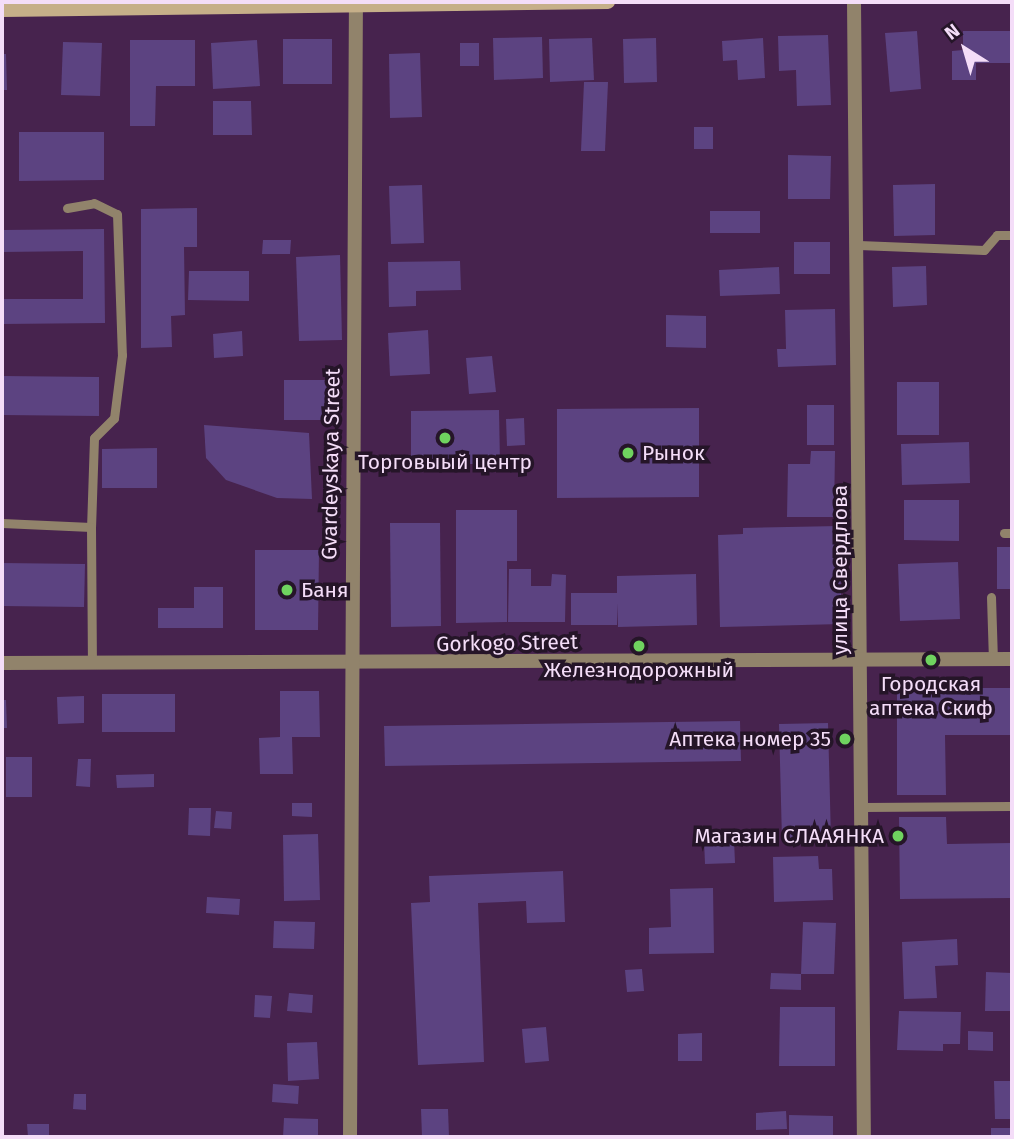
<!DOCTYPE html>
<meta charset="utf-8">
<style>
body{margin:0}
#map{position:relative;width:1014px;height:1139px;overflow:hidden;background:#47234e;font-family:"Fira Sans",sans-serif}
div>[style]{position:absolute}
[style*='--x']{left:calc(var(--x)*1px);top:calc(var(--y)*1px);width:calc(var(--w)*1px);rotate:calc(var(--a)*1deg)}
.building>*{inset:0;background:#5c4381}
.service>*{height:9px;margin:-4.5px;padding:0 4.5px;transform-origin:4.5px;border-radius:4.5px;background:#91836b}
.minor>*{height:14px;margin:-7px;padding:0 7px;transform-origin:7px;border-radius:7px;background:#91836b}
.tertiary>*{height:14px;margin:-7px;padding:0 7px;transform-origin:7px;border-radius:7px;background:#91836b}
.secondary>*{height:14px;margin:-7px;padding:0 7px;transform-origin:7px;border-radius:7px;background:#c6af89}
.dots>*{width:19px;height:19px;translate:-50% -50%;box-sizing:border-box;border:4px solid #251528;border-radius:50%}
span{translate:-50% -50%;white-space:nowrap;text-align:center;line-height:1.15;-webkit-text-stroke:7px #251528;paint-order:stroke}
.poi-label{font-size:21px;color:#f4ddf8}
.left{translate:0 -50%;text-align:left}
.right{translate:-100% -50%;text-align:right}
.street-label{font-size:21px;color:#f4ddf8}
.frame{position:absolute;inset:0;border:4px solid #f4ddf8;pointer-events:none}
.north{position:absolute;left:930px;top:14px;width:70px;height:70px;-webkit-text-stroke:5px #251528;paint-order:stroke;rotate:323deg;font-size:19px;font-weight:700;line-height:28px;text-align:center;color:#f4ddf8}
.north::after{content:'';display:block;margin:auto;width:24px;height:32px;background:#f4ddf8;clip-path:polygon(50% 0,100% 100%,50% 72%,0 100%)}
</style>
<div id="map">
<div class="building">
<div style="clip-path:polygon(917px 31px,921px 89px,890px 92px,885px 33px)"></div>
<div style="clip-path:polygon(963px 31px,1012px 31px,1012px 63px,976px 63px,976px 80px,952px 80px,952px 51px,963px 50px)"></div>
<div style="clip-path:polygon(828px 35px,831px 105px,797px 106px,796px 70px,779px 71px,778px 36px)"></div>
<div style="clip-path:polygon(542px 37px,543px 78px,494px 80px,493px 38px)"></div>
<div style="clip-path:polygon(592px 38px,594px 80px,550px 82px,549px 39px)"></div>
<div style="clip-path:polygon(656px 38px,657px 82px,624px 83px,623px 39px)"></div>
<div style="clip-path:polygon(763px 38px,765px 78px,738px 80px,737px 60px,723px 61px,722px 41px)"></div>
<div style="clip-path:polygon(283px 39px,332px 39px,332px 84px,283px 84px)"></div>
<div style="clip-path:polygon(130px 40px,195px 40px,195px 86px,156px 86px,155px 126px,130px 126px)"></div>
<div style="clip-path:polygon(257px 40px,260px 86px,213px 89px,211px 43px)"></div>
<div style="clip-path:polygon(63px 42px,102px 43px,100px 96px,61px 95px)"></div>
<div style="clip-path:polygon(460px 43px,479px 43px,479px 66px,460px 66px)"></div>
<div style="clip-path:polygon(420px 53px,422px 117px,390px 118px,389px 54px)"></div>
<div style="clip-path:polygon(2px 54px,6px 54px,7px 90px,2px 90px)"></div>
<div style="clip-path:polygon(584px 82px,608px 82px,605px 151px,581px 151px)"></div>
<div style="clip-path:polygon(213px 101px,251px 101px,252px 135px,213px 135px)"></div>
<div style="clip-path:polygon(694px 127px,713px 127px,713px 149px,694px 149px)"></div>
<div style="clip-path:polygon(19px 132px,104px 132px,104px 180px,19px 181px)"></div>
<div style="clip-path:polygon(788px 155px,831px 156px,830px 199px,788px 199px)"></div>
<div style="clip-path:polygon(935px 184px,935px 235px,894px 236px,893px 185px)"></div>
<div style="clip-path:polygon(422px 185px,424px 243px,391px 244px,389px 186px)"></div>
<div style="clip-path:polygon(197px 208px,197px 247px,184px 247px,185px 315px,171px 316px,172px 347px,141px 348px,141px 209px)"></div>
<div style="clip-path:polygon(710px 211px,760px 211px,760px 233px,710px 233px)"></div>
<div style="clip-path:polygon(104px 229px,105px 323px,2px 324px,2px 299px,83px 299px,83px 251px,2px 252px,2px 230px)"></div>
<div style="clip-path:polygon(263px 240px,291px 240px,290px 254px,262px 254px)"></div>
<div style="clip-path:polygon(794px 242px,830px 242px,830px 274px,794px 274px)"></div>
<div style="clip-path:polygon(340px 255px,342px 340px,299px 341px,296px 257px)"></div>
<div style="clip-path:polygon(460px 261px,461px 290px,416px 291px,416px 306px,389px 307px,388px 262px)"></div>
<div style="clip-path:polygon(926px 266px,927px 305px,893px 307px,892px 267px)"></div>
<div style="clip-path:polygon(779px 267px,780px 294px,720px 296px,719px 270px)"></div>
<div style="clip-path:polygon(189px 271px,249px 271px,249px 301px,188px 300px)"></div>
<div style="clip-path:polygon(835px 309px,836px 365px,778px 367px,777px 349px,786px 349px,785px 310px)"></div>
<div style="clip-path:polygon(666px 315px,706px 316px,706px 348px,666px 347px)"></div>
<div style="clip-path:polygon(428px 330px,430px 374px,390px 376px,388px 333px)"></div>
<div style="clip-path:polygon(242px 331px,243px 356px,214px 358px,213px 334px)"></div>
<div style="clip-path:polygon(492px 356px,496px 392px,469px 394px,466px 358px)"></div>
<div style="clip-path:polygon(2px 376px,99px 377px,99px 416px,2px 415px)"></div>
<div style="clip-path:polygon(284px 380px,333px 380px,332px 420px,284px 420px)"></div>
<div style="clip-path:polygon(897px 382px,939px 382px,939px 435px,897px 435px)"></div>
<div style="clip-path:polygon(807px 405px,834px 405px,834px 445px,807px 445px)"></div>
<div style="clip-path:polygon(699px 408px,699px 497px,557px 498px,557px 409px)"></div>
<div style="clip-path:polygon(499px 410px,500px 464px,411px 464px,411px 411px)"></div>
<div style="clip-path:polygon(524px 418px,525px 445px,507px 446px,506px 419px)"></div>
<div style="clip-path:polygon(204px 425px,309px 433px,312px 499px,277px 498px,226px 480px,206px 458px)"></div>
<div style="clip-path:polygon(969px 442px,970px 483px,902px 485px,901px 444px)"></div>
<div style="clip-path:polygon(157px 448px,157px 488px,102px 488px,102px 449px)"></div>
<div style="clip-path:polygon(811px 451px,835px 451px,834px 517px,787px 517px,788px 464px,810px 464px)"></div>
<div style="clip-path:polygon(904px 500px,959px 500px,959px 541px,904px 540px)"></div>
<div style="clip-path:polygon(456px 510px,517px 510px,517px 561px,507px 561px,507px 622px,456px 623px)"></div>
<div style="clip-path:polygon(390px 523px,440px 523px,441px 626px,391px 627px)"></div>
<div style="clip-path:polygon(839px 526px,842px 624px,720px 627px,718px 535px,743px 534px,743px 528px)"></div>
<div style="clip-path:polygon(997px 547px,1012px 547px,1012px 589px,997px 589px)"></div>
<div style="clip-path:polygon(255px 550px,319px 550px,318px 630px,255px 630px)"></div>
<div style="clip-path:polygon(958px 562px,960px 619px,900px 621px,898px 564px)"></div>
<div style="clip-path:polygon(2px 563px,85px 564px,84px 607px,2px 606px)"></div>
<div style="clip-path:polygon(509px 569px,531px 569px,531px 586px,551px 586px,552px 574px,566px 575px,565px 622px,508px 622px)"></div>
<div style="clip-path:polygon(696px 574px,697px 625px,618px 627px,618px 603px,617px 625px,571px 625px,571px 593px,617px 593px,617px 576px)"></div>
<div style="clip-path:polygon(194px 587px,223px 587px,223px 628px,158px 628px,158px 608px,194px 608px)"></div>
<div style="clip-path:polygon(897px 688px,1012px 688px,1012px 735px,945px 735px,946px 795px,897px 795px)"></div>
<div style="clip-path:polygon(280px 691px,319px 691px,320px 737px,292px 737px,293px 774px,260px 774px,259px 738px,280px 737px)"></div>
<div style="clip-path:polygon(102px 694px,175px 694px,175px 732px,102px 732px)"></div>
<div style="clip-path:polygon(84px 696px,84px 723px,58px 724px,57px 697px)"></div>
<div style="clip-path:polygon(2px 700px,6px 700px,7px 728px,2px 728px)"></div>
<div style="clip-path:polygon(740px 721px,741px 761px,385px 766px,384px 726px)"></div>
<div style="clip-path:polygon(828px 723px,831px 839px,782px 840px,779px 724px)"></div>
<div style="clip-path:polygon(6px 757px,32px 757px,32px 797px,6px 797px)"></div>
<div style="clip-path:polygon(78px 759px,91px 759px,90px 787px,76px 786px)"></div>
<div style="clip-path:polygon(154px 774px,154px 787px,117px 788px,116px 775px)"></div>
<div style="clip-path:polygon(292px 803px,312px 803px,312px 817px,292px 816px)"></div>
<div style="clip-path:polygon(189px 808px,211px 808px,210px 836px,188px 835px)"></div>
<div style="clip-path:polygon(216px 811px,232px 812px,231px 829px,214px 828px)"></div>
<div style="clip-path:polygon(899px 817px,946px 817px,947px 844px,1012px 843px,1012px 898px,900px 899px)"></div>
<div style="clip-path:polygon(318px 834px,320px 900px,284px 901px,283px 835px)"></div>
<div style="clip-path:polygon(704px 840px,734px 840px,735px 863px,705px 864px)"></div>
<div style="clip-path:polygon(818px 856px,819px 869px,832px 869px,833px 900px,774px 902px,773px 857px)"></div>
<div style="clip-path:polygon(563px 871px,565px 922px,527px 923px,526px 901px,478px 903px,484px 1062px,418px 1065px,411px 903px,430px 902px,429px 876px)"></div>
<div style="clip-path:polygon(713px 888px,714px 953px,649px 954px,649px 928px,671px 927px,670px 889px)"></div>
<div style="clip-path:polygon(207px 897px,240px 899px,239px 915px,206px 913px)"></div>
<div style="clip-path:polygon(274px 921px,315px 922px,314px 949px,273px 948px)"></div>
<div style="clip-path:polygon(803px 922px,836px 923px,834px 974px,801px 974px)"></div>
<div style="clip-path:polygon(957px 939px,958px 965px,935px 966px,937px 998px,904px 999px,902px 942px)"></div>
<div style="clip-path:polygon(642px 969px,644px 991px,627px 992px,625px 970px)"></div>
<div style="clip-path:polygon(986px 972px,1012px 973px,1012px 1011px,985px 1011px)"></div>
<div style="clip-path:polygon(771px 973px,801px 974px,801px 990px,770px 989px)"></div>
<div style="clip-path:polygon(289px 993px,313px 995px,312px 1013px,287px 1011px)"></div>
<div style="clip-path:polygon(255px 995px,272px 996px,270px 1018px,254px 1017px)"></div>
<div style="clip-path:polygon(780px 1007px,835px 1007px,835px 1066px,779px 1066px)"></div>
<div style="clip-path:polygon(899px 1011px,961px 1012px,960px 1044px,943px 1044px,943px 1051px,897px 1050px)"></div>
<div style="clip-path:polygon(546px 1027px,549px 1061px,525px 1063px,522px 1029px)"></div>
<div style="clip-path:polygon(968px 1031px,993px 1032px,993px 1051px,968px 1050px)"></div>
<div style="clip-path:polygon(702px 1033px,702px 1061px,678px 1061px,678px 1034px)"></div>
<div style="clip-path:polygon(317px 1042px,319px 1079px,288px 1081px,287px 1043px)"></div>
<div style="clip-path:polygon(994px 1081px,1012px 1081px,1012px 1119px,995px 1119px)"></div>
<div style="clip-path:polygon(273px 1084px,299px 1086px,298px 1104px,272px 1102px)"></div>
<div style="clip-path:polygon(74px 1094px,86px 1094px,86px 1110px,73px 1109px)"></div>
<div style="clip-path:polygon(421px 1109px,448px 1109px,449px 1137px,422px 1137px)"></div>
<div style="clip-path:polygon(786px 1111px,787px 1129px,756px 1130px,756px 1113px)"></div>
<div style="clip-path:polygon(789px 1115px,833px 1116px,833px 1137px,789px 1137px)"></div>
<div style="clip-path:polygon(284px 1118px,318px 1119px,318px 1137px,283px 1137px)"></div>
<div style="clip-path:polygon(27px 1124px,49px 1124px,49px 1137px,28px 1137px)"></div>
<div style="clip-path:polygon(991px 1128px,1012px 1128px,1012px 1137px,991px 1137px)"></div>
</div>
<div class="service">
<div style="--x:67;--y:208;--w:27;--a:-10"></div>
<div style="--x:94;--y:203;--w:25;--a:26"></div>
<div style="--x:117;--y:214;--w:141;--a:88"></div>
<div style="--x:122;--y:355;--w:64;--a:97.2"></div>
<div style="--x:114;--y:418;--w:28;--a:135"></div>
<div style="--x:94;--y:438;--w:89;--a:91.9"></div>
<div style="--x:859;--y:245;--w:125;--a:2.3"></div>
<div style="--x:984;--y:250;--w:20;--a:-49"></div>
<div style="--x:997;--y:235;--w:15;--a:0"></div>
<div style="--x:2;--y:523;--w:89;--a:2.6"></div>
<div style="--x:91;--y:527;--w:135;--a:89.6"></div>
<div style="--x:1004;--y:533;--w:8;--a:0"></div>
<div style="--x:991;--y:597;--w:63;--a:88.2"></div>
<div style="--x:863;--y:807;--w:147;--a:-0.4"></div>
</div>
<div class="minor">
<div style="--x:854;--y:2;--w:1135;--a:89.5"></div>
</div>
<div class="tertiary">
<div style="--x:2;--y:663;--w:1010;--a:-0.23"></div>
<div style="--x:350;--y:1137;--w:1135;--a:-89.7"></div>
</div>
<div class="secondary">
<div style="--x:2;--y:10;--w:606;--a:-0.76"></div>
</div>
<div class="dots">
<div style="left:445px;top:438px;background:#6fd35f"></div>
<div style="left:628px;top:453px;background:#6fd35f"></div>
<div style="left:287px;top:590px;background:#6fd35f"></div>
<div style="left:639px;top:646px;background:#6fd35f"></div>
<div style="left:931px;top:660px;background:#6fd35f"></div>
<div style="left:845px;top:739px;background:#6fd35f"></div>
<div style="left:898px;top:836px;background:#6fd35f"></div>
</div>
<div class="poi-label">
<span class="left" style="left:642px;top:453px">Рынок</span>
<span style="left:445px;top:462px">Торговыый центр</span>
<span class="left" style="left:301px;top:590px">Баня</span>
<span style="left:639px;top:670px">Железнодорожный</span>
<span style="left:931px;top:696px">Городская<br>аптека Скиф</span>
<span class="right" style="left:831px;top:739px">Аптека номер 35</span>
<span class="right" style="left:884px;top:836px">Магазин СЛААЯНКА</span>
</div>
<div class="street-label">
<span style="left:331px;top:464px;rotate:-89deg">Gvardeyskaya Street</span>
<span style="left:840px;top:570px;rotate:-90deg">улица Свердлова</span>
<span style="left:507px;top:643px;rotate:-1deg">Gorkogo Street</span>
</div>
<div class="frame"></div>
<div class="north">N</div>
</div>
